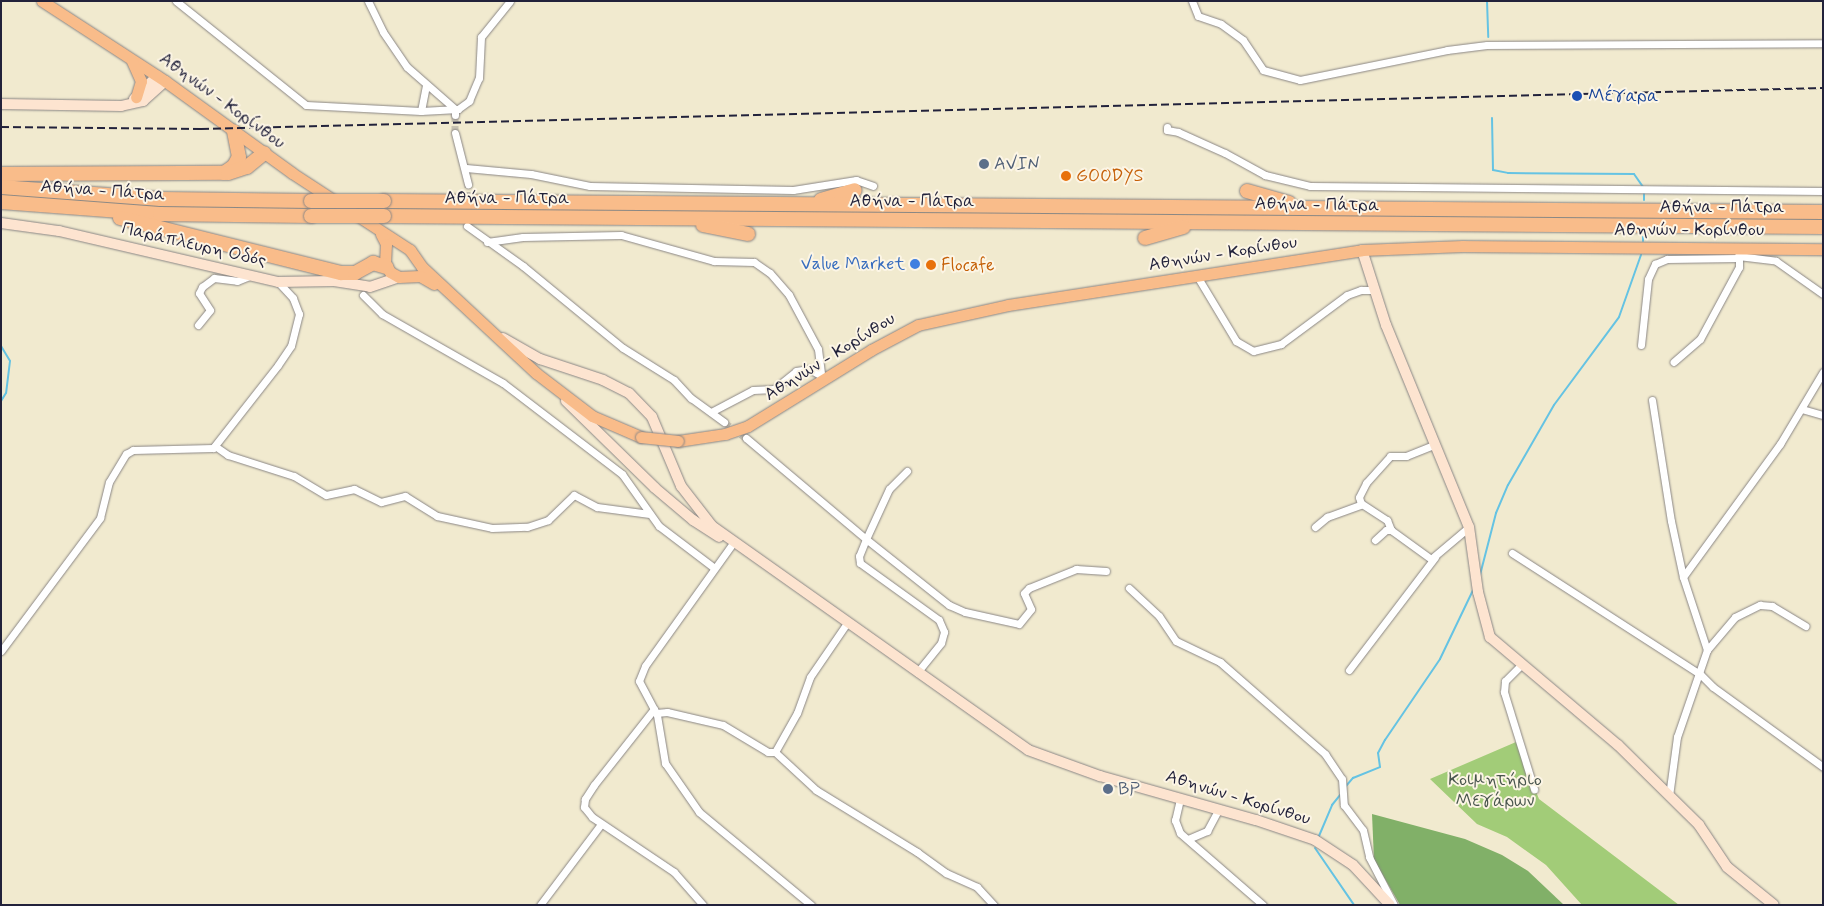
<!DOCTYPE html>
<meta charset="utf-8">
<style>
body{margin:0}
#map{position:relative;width:1824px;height:906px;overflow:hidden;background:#f1eacf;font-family:Mynerve,sans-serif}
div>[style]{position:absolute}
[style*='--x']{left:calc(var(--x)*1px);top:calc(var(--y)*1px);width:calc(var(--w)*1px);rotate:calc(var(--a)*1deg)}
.green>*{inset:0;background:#a2cc78}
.forest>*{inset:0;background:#81b068}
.stream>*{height:2px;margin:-1px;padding:0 1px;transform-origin:1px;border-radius:1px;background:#65c3e3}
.street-tunnel>*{height:7px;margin-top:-3.5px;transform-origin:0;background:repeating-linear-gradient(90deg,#c8c2b1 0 7px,transparent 0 10.5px)}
.roads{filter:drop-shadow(0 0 1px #8a8685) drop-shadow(0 0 1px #8a8685)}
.street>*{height:7px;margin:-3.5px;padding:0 3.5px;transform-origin:3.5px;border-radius:3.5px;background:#fff}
.secondary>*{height:10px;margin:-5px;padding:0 5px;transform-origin:5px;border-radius:5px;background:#fde4d0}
.primary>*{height:11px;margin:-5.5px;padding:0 5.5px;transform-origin:5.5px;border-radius:5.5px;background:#f9bc8a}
.highway>*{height:14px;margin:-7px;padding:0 7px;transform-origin:7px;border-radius:7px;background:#f9bc8a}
.rail>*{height:2px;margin-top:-1px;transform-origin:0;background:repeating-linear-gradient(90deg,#22223b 0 8px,transparent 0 12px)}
.bridges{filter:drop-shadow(0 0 1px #8a8685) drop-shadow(0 0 1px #8a8685)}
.primary-bridge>*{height:11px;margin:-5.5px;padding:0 5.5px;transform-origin:5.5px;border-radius:5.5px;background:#f9bc8a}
.highway-bridge>*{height:14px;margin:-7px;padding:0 7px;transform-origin:7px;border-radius:7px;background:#f9bc8a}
.dots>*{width:14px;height:14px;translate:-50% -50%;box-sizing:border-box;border:2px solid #fcf5e5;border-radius:50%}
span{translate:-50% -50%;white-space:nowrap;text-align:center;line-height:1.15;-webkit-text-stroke:4px #fcf5e5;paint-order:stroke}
.transit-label{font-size:18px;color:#164399}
.left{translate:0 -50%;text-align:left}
.street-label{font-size:18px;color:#22223b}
.service-label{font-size:18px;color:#4e5e75}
.food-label{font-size:18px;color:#c56008}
.shop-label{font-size:18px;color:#366cbe}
.right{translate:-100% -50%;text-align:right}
.park-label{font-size:18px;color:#48554d}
.frame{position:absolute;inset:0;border:2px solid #22223b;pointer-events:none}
</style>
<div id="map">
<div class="green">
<div style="clip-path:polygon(1px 193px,129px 203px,1823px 217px,1823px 221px,160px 208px,1px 196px)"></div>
<div style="clip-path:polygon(1516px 742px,1539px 799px,1679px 905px,1582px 905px,1546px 865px,1507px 837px,1477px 824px,1430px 779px)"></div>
</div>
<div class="forest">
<div style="clip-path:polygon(1372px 814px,1465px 839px,1502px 855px,1528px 871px,1564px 905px,1400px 905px,1374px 860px)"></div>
</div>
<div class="stream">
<div style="--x:1487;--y:1;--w:36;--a:88"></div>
<div style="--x:1492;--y:118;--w:52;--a:88.9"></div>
<div style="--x:1493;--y:170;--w:15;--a:11"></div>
<div style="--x:1508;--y:173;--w:126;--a:0.5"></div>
<div style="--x:1634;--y:174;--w:16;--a:55"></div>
<div style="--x:1644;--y:192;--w:8;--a:90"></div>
<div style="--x:1643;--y:241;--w:4;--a:-90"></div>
<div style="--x:1;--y:346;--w:17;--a:59"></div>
<div style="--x:10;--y:361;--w:32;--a:97"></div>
<div style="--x:6;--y:393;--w:9;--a:122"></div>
<div style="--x:1480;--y:575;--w:64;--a:-75.5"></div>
<div style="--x:1496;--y:513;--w:30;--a:-67"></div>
<div style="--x:1508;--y:485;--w:92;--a:-60.1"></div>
<div style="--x:1554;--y:405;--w:109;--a:-53.5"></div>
<div style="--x:1619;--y:317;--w:66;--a:-70.5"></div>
<div style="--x:1346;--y:786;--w:11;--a:-49"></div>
<div style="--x:1353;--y:778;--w:29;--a:-22"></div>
<div style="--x:1380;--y:767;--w:14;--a:-98"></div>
<div style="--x:1378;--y:753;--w:15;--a:-62"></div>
<div style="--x:1385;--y:740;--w:98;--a:-55.8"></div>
<div style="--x:1440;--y:659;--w:76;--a:-64.4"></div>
<div style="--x:1319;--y:836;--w:34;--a:-67"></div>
<div style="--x:1332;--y:805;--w:13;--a:-51"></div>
<div style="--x:1315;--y:848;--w:69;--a:55.6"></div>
</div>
<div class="street-tunnel">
<div style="--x:455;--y:115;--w:18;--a:90"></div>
<div style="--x:468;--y:219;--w:35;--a:-90"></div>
<div style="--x:724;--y:422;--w:27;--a:36"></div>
</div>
<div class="roads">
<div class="street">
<div style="--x:176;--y:1;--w:166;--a:38.7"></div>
<div style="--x:306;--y:105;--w:115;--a:3"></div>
<div style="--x:421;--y:111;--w:37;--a:-3"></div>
<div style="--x:458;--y:109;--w:14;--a:-36"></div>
<div style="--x:469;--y:101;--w:25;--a:-67"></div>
<div style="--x:479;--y:78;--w:41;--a:-87.2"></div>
<div style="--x:481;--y:37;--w:46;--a:-51.1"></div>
<div style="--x:368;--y:1;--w:34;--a:64"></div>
<div style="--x:383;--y:32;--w:42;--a:55.6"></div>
<div style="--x:407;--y:67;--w:64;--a:41.2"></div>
<div style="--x:455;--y:109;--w:6;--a:90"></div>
<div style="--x:1192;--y:1;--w:16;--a:68"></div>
<div style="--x:1198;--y:16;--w:24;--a:19"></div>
<div style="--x:1221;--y:24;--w:27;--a:36"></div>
<div style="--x:1243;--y:40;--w:36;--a:56"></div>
<div style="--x:1263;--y:70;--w:38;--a:15"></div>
<div style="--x:1300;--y:80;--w:150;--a:-11.5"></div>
<div style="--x:1447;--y:50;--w:40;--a:-7.1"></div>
<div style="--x:1487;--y:45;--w:336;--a:-0.3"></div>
<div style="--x:421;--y:111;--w:26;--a:-79"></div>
<div style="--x:1167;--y:127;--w:3;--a:90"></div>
<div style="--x:1167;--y:130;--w:11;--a:10"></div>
<div style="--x:1178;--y:132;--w:51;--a:24.1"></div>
<div style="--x:1225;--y:153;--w:46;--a:28.8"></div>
<div style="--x:1265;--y:175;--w:46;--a:13.7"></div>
<div style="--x:1310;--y:186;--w:513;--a:0.56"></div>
<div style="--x:455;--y:133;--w:53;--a:75.7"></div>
<div style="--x:466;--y:168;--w:65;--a:5.3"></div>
<div style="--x:531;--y:174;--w:60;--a:11.5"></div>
<div style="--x:590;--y:186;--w:203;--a:1.1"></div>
<div style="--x:793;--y:190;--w:64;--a:-9"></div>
<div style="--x:856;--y:180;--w:18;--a:19"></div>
<div style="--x:467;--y:226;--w:69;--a:35.5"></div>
<div style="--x:523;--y:266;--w:129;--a:39.4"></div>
<div style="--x:623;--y:348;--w:60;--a:32.1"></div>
<div style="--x:674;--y:380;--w:25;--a:47"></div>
<div style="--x:691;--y:398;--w:41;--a:36"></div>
<div style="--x:487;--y:242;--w:36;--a:-8"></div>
<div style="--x:523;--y:237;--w:98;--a:-1.2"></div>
<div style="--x:621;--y:235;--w:97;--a:15.6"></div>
<div style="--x:714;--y:261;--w:40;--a:1.4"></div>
<div style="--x:754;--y:262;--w:19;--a:35"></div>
<div style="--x:770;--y:273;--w:29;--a:49"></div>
<div style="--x:789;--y:295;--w:61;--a:61.8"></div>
<div style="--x:818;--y:349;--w:32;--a:83"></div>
<div style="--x:1738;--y:256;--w:38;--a:7"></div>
<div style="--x:1776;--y:261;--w:57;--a:35.1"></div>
<div style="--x:1197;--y:276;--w:76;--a:59"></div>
<div style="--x:1236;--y:341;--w:20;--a:30"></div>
<div style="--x:1253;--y:351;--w:29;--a:-14"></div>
<div style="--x:1281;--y:344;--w:82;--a:-36.6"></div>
<div style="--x:1347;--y:295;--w:15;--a:-20"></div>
<div style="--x:1361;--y:290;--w:13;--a:0"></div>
<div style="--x:363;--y:295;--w:27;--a:45"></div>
<div style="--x:382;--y:314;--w:139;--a:29.7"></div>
<div style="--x:503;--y:383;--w:150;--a:37.4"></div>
<div style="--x:622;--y:474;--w:64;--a:54.6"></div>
<div style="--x:659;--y:526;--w:68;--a:37.2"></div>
<div style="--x:198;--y:325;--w:19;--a:-51"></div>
<div style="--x:210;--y:310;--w:20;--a:-123"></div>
<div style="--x:199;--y:293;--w:7;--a:-63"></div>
<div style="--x:202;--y:287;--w:15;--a:-37"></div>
<div style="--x:214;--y:278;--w:23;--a:7"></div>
<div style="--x:237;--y:281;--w:16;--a:-22"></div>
<div style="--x:1641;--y:345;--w:66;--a:-83.9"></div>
<div style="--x:1648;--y:279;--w:17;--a:-65"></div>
<div style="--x:1655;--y:264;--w:13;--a:-23"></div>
<div style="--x:1667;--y:259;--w:72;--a:-0.8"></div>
<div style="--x:1739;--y:258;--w:9;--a:90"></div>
<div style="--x:1739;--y:267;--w:82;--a:118.4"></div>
<div style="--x:1700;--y:339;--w:35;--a:139"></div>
<div style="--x:1652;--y:400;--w:122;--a:81.1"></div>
<div style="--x:1671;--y:521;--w:57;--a:77.9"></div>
<div style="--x:1802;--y:409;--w:22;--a:16"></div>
<div style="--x:711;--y:412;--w:47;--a:-27.6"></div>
<div style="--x:753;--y:390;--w:21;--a:-3"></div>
<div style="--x:774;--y:389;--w:28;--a:-39"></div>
<div style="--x:796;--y:371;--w:13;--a:-9"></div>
<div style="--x:809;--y:369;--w:13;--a:29"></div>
<div style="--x:746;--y:438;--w:157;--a:40.1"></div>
<div style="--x:866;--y:539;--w:18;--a:112"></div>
<div style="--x:859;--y:556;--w:7;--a:82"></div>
<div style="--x:860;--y:563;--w:97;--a:35.8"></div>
<div style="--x:939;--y:620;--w:13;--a:67"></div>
<div style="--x:944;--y:632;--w:11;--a:105"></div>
<div style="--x:941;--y:643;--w:38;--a:129"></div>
<div style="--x:215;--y:446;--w:16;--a:35"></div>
<div style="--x:228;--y:455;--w:69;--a:17.7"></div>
<div style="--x:294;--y:476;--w:37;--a:31"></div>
<div style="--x:326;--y:495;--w:29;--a:-12"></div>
<div style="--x:354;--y:489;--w:30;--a:26"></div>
<div style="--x:381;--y:502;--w:25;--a:-14"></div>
<div style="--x:405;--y:496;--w:38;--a:32"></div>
<div style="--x:437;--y:516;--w:56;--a:12.3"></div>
<div style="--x:492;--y:528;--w:35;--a:-2"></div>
<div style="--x:527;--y:527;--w:22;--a:-18"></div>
<div style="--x:548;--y:520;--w:36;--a:-44"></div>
<div style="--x:574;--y:495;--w:26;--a:28"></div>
<div style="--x:597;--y:507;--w:53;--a:7.5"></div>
<div style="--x:907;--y:471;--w:25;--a:135"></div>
<div style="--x:889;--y:489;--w:55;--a:114.7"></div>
<div style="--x:866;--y:539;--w:106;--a:38.5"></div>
<div style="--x:949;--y:605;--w:17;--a:24"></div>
<div style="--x:965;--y:612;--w:55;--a:12.5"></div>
<div style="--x:1019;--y:624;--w:19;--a:-51"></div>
<div style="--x:1031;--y:609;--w:17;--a:-114"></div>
<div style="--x:1024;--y:593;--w:7;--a:-45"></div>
<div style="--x:1029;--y:588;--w:51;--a:-22"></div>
<div style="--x:1076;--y:569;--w:30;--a:4"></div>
<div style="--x:1361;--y:504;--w:7;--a:-106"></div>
<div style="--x:1359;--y:497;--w:16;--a:-63"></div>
<div style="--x:1366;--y:483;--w:36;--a:-48"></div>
<div style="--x:1390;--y:456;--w:16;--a:0"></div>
<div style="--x:1406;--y:456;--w:31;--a:-22"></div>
<div style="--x:1315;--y:527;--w:16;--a:-40"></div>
<div style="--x:1327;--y:517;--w:37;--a:-20"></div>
<div style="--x:1362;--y:504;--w:30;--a:33"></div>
<div style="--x:1387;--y:520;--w:11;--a:68"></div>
<div style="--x:1375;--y:540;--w:15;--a:-42"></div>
<div style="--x:1386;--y:530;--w:5;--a:0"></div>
<div style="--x:1391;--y:530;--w:49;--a:35.9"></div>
<div style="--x:1431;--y:559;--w:50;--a:-40.1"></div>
<div style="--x:733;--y:543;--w:151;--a:125.6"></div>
<div style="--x:645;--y:666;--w:16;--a:112"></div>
<div style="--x:639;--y:681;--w:38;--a:62"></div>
<div style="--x:657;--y:715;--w:49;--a:80.5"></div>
<div style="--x:665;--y:763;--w:60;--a:55.2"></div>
<div style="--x:699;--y:812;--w:146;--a:39.7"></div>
<div style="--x:1512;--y:553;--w:224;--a:32.8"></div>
<div style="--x:1700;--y:674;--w:18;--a:45"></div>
<div style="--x:1713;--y:687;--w:136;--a:36"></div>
<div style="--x:1129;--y:588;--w:41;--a:43"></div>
<div style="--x:1159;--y:616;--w:30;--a:56"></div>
<div style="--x:1176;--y:641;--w:49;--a:25.5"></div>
<div style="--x:1220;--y:662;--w:140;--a:41.2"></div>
<div style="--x:1325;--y:754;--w:30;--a:56"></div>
<div style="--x:1342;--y:779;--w:26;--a:86"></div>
<div style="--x:1344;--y:805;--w:31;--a:53"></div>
<div style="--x:1363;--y:830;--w:28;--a:77"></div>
<div style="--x:1369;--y:857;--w:54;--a:62.5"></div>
<div style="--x:1707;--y:650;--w:43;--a:-49.7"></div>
<div style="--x:1735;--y:617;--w:28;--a:-26"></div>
<div style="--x:1760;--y:605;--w:12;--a:5"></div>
<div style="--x:1772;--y:606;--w:39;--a:31"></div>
<div style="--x:1;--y:651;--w:166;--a:-53.3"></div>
<div style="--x:100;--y:518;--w:37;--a:-76"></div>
<div style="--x:109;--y:482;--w:33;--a:-59"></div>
<div style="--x:126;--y:454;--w:8;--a:-30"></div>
<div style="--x:133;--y:450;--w:80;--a:-1.4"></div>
<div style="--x:213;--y:448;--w:105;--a:-51.9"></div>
<div style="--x:278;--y:365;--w:23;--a:-56"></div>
<div style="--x:291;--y:346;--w:33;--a:-76"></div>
<div style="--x:299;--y:314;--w:17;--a:-111"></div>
<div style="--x:293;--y:298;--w:22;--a:-133"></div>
<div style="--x:1522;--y:664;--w:24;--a:135"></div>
<div style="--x:1505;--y:681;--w:11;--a:95"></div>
<div style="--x:1504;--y:692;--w:102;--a:72.8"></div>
<div style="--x:1349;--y:670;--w:142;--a:-52.7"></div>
<div style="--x:654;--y:709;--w:97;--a:128.3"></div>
<div style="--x:594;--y:785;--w:17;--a:123"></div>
<div style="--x:585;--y:799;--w:8;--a:97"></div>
<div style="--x:584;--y:807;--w:13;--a:51"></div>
<div style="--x:592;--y:817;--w:99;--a:33.9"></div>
<div style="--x:674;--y:872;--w:44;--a:48.7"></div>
<div style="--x:656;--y:713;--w:11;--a:-5"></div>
<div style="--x:667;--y:712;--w:57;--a:13.1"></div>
<div style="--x:723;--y:725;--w:52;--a:31"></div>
<div style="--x:768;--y:752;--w:7;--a:0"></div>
<div style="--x:775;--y:752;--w:45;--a:-60.6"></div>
<div style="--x:797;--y:713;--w:38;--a:-70"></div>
<div style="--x:810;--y:677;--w:65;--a:-55.6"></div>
<div style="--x:775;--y:752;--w:56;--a:42.8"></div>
<div style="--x:816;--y:790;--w:119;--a:31.5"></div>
<div style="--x:917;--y:852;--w:36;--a:36"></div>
<div style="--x:946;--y:873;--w:34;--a:24"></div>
<div style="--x:977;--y:887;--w:25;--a:47"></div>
<div style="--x:1669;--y:796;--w:60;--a:-82.3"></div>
<div style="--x:1677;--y:737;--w:92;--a:-71"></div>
<div style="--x:1707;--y:650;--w:77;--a:-108.2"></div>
<div style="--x:1683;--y:577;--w:165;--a:-53.9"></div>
<div style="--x:1780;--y:444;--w:84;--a:-59.2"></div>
<div style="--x:1180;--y:799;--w:22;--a:103"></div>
<div style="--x:1175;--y:820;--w:14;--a:69"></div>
<div style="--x:1180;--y:833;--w:110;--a:40.9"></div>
<div style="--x:1188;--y:839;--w:21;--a:-23"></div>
<div style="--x:1207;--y:831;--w:24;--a:-62"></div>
<div style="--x:540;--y:905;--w:101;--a:-53"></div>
</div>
<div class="secondary">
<div style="--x:134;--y:99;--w:33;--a:-45"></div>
<div style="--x:1;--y:104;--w:120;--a:1"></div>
<div style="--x:121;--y:106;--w:23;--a:-13"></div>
<div style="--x:143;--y:101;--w:30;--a:-42"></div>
<div style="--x:1;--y:223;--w:59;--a:7.9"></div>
<div style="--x:59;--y:231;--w:225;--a:13.1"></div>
<div style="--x:278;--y:282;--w:56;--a:-1"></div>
<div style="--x:334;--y:281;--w:36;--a:9"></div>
<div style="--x:370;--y:287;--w:31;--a:-19"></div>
<div style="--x:1362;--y:250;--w:79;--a:72.3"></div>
<div style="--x:1386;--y:325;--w:218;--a:67.7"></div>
<div style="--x:1469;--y:527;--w:66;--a:82.1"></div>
<div style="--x:1478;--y:592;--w:47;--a:75.1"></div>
<div style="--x:1490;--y:637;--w:167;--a:40.2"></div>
<div style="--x:1618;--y:745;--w:114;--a:44.6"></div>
<div style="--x:1699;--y:825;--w:50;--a:56.3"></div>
<div style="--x:1727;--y:867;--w:60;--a:39"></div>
<div style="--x:503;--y:338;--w:43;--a:29.6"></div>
<div style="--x:540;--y:359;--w:66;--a:18.4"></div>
<div style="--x:603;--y:380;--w:29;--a:27"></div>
<div style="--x:629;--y:393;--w:33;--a:46"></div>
<div style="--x:652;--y:417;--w:75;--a:67.2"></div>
<div style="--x:681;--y:486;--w:51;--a:52.2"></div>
<div style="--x:712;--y:526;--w:387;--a:35.3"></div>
<div style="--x:1028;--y:750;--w:77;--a:19.9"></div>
<div style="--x:1100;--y:776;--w:162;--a:15.8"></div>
<div style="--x:1256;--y:820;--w:62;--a:18.7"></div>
<div style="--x:1315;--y:840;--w:45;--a:33.3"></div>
<div style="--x:1353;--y:865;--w:54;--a:47.2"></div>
<div style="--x:566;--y:401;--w:124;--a:44.3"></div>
<div style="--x:655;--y:488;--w:50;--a:40.1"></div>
<div style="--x:693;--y:520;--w:31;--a:33"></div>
</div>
<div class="primary">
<div style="--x:42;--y:1;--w:147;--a:33"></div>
<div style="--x:165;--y:81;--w:157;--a:35.9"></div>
<div style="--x:292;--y:173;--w:141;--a:33.1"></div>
<div style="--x:410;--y:250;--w:21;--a:55"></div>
<div style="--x:422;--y:267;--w:156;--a:42.9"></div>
<div style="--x:536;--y:373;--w:71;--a:37.5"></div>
<div style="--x:592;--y:416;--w:53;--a:23.2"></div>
<div style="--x:132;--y:61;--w:22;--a:66"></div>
<div style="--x:141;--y:81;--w:17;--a:107"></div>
<div style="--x:381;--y:234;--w:11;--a:63"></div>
<div style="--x:386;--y:244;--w:19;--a:93"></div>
<div style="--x:385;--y:263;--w:10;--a:61"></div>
<div style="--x:390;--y:272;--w:10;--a:29"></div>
<div style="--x:399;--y:277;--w:21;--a:-3"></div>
<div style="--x:420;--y:276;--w:16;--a:30"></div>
<div style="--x:678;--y:441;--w:48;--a:-8.5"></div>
<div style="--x:725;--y:434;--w:24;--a:-19"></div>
<div style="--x:748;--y:426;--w:145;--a:-31.7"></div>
<div style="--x:871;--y:350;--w:53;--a:-28"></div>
<div style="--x:918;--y:325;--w:92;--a:-12.5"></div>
<div style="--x:1008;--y:305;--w:358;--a:-8.8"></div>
<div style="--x:1362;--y:250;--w:101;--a:-2.3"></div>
<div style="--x:1463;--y:246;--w:360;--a:0.5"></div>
</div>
<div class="highway">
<div style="--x:224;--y:173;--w:12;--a:-35"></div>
<div style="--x:234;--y:166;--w:10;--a:-61"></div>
<div style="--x:239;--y:157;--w:26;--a:-101"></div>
<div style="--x:1;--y:174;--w:227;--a:-0.3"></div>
<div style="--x:228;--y:173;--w:20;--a:-18"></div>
<div style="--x:247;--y:167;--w:22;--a:-39"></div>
<div style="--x:1;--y:187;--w:160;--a:4.3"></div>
<div style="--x:161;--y:199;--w:150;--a:0.8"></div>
<div style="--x:1247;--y:191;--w:44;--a:15.9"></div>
<div style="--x:821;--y:200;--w:35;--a:-16"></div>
<div style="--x:384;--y:201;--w:1439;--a:0.44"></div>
<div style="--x:1;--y:202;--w:159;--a:4.3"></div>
<div style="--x:160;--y:214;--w:151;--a:0.8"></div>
<div style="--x:384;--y:216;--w:1439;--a:0.44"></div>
<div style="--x:120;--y:218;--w:228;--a:14"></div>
<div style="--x:341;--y:273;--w:14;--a:0"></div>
<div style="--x:355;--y:273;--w:21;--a:-29"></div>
<div style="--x:373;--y:263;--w:14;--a:17"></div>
<div style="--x:703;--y:225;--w:46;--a:11.3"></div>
<div style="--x:1145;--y:238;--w:40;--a:-16"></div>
</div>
</div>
<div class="rail">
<div style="--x:1;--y:127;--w:200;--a:0.6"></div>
<div style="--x:201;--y:129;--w:1623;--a:-1.45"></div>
</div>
<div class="bridges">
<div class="primary-bridge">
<div style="--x:641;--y:437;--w:37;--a:6"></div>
</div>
<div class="highway-bridge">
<div style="--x:311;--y:201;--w:73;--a:0"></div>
<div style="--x:311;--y:216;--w:73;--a:0"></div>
</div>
</div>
<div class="dots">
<div style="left:1577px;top:96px;background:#1a4fb4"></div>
<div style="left:984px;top:164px;background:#5c6f8a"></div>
<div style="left:1066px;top:176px;background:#e8710a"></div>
<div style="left:915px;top:264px;background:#3f7fe0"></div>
<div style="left:931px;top:265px;background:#e8710a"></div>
<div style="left:1108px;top:789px;background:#5c6f8a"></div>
</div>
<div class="transit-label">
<span class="left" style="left:1588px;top:96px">Μέγαρα</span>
</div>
<div class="street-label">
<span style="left:222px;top:101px;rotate:36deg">Αθηνών - Κορίνθου</span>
<span style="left:103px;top:191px;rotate:4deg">Αθήνα - Πάτρα</span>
<span style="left:507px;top:198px">Αθήνα - Πάτρα</span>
<span style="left:912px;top:201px">Αθήνα - Πάτρα</span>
<span style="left:1317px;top:205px;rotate:1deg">Αθήνα - Πάτρα</span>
<span style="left:1722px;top:207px">Αθήνα - Πάτρα</span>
<span style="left:1689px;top:230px">Αθηνών - Κορίνθου</span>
<span style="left:194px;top:245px;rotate:13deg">Παράπλευρη Οδός</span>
<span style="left:1223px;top:254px;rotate:-9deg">Αθηνών - Κορίνθου</span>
<span style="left:830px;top:357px;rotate:-32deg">Αθηνών - Κορίνθου</span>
<span style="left:1238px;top:798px;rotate:17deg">Αθηνών - Κορίνθου</span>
</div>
<div class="service-label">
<span class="left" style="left:994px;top:164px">AVIN</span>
<span class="left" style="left:1118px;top:789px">BP</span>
</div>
<div class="food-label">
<span class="left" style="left:1076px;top:176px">GOODYS</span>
<span class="left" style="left:941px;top:265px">Flocafe</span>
</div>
<div class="shop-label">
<span class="right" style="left:905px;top:264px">Value Market</span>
</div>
<div class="park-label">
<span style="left:1495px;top:791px">Κοιμητήριο<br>Μεγάρων</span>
</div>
<div class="frame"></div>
</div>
